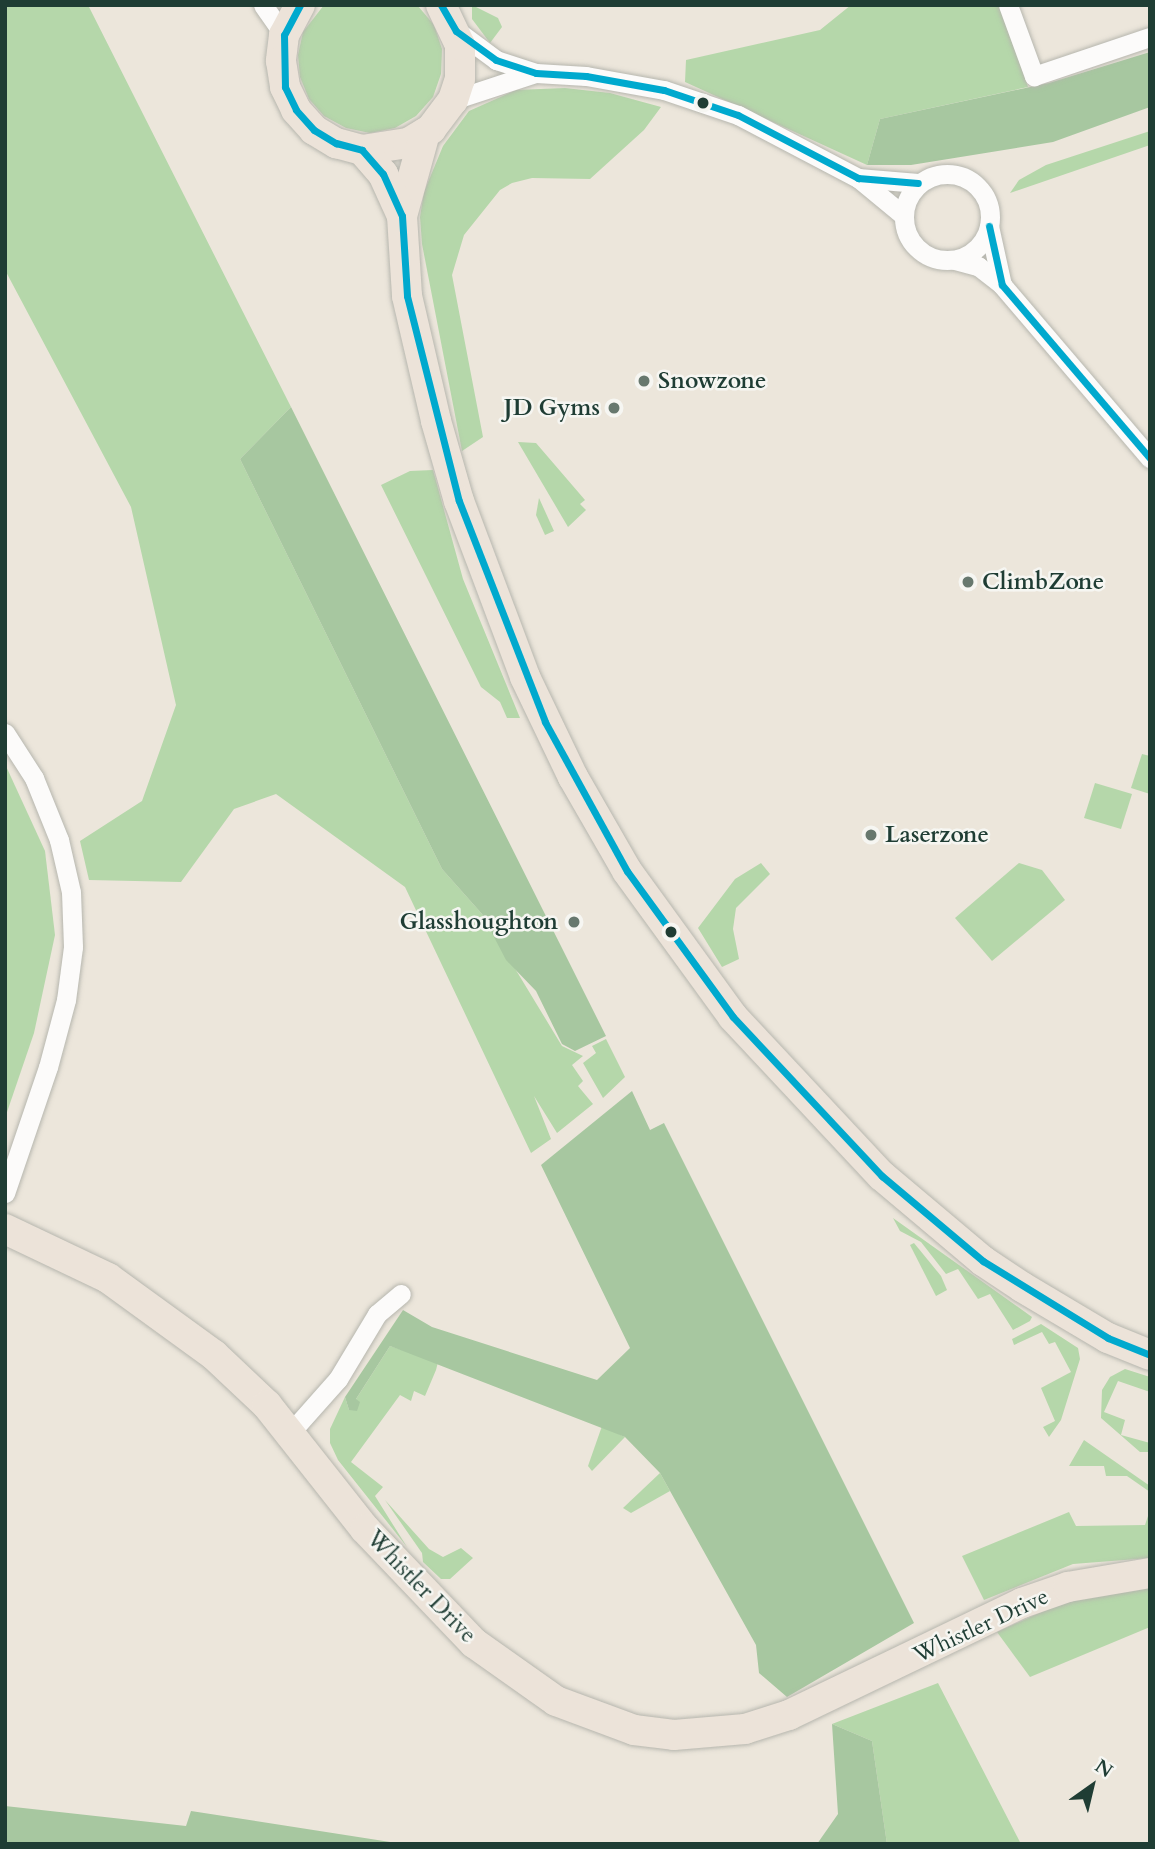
<!DOCTYPE html>
<style>
body{margin:0}
#map{position:relative;width:1155px;height:1849px;overflow:hidden;background:#ece6db;font-family:Cardo,serif}
div>[style]{position:absolute}
[style*='--x']{left:calc(var(--x)*1px);top:calc(var(--y)*1px);width:calc(var(--w)*1px);rotate:calc(var(--a)*1deg)}
.green>*{inset:0;background:#b5d7aa}
.forest>*{inset:0;background:#a7c7a0}
.roads{filter:drop-shadow(0 0 2px #b6b6ae) drop-shadow(0 0 2px #b6b6ae)}
.street>*{height:19px;margin:-9.5px;padding:0 9.5px;transform-origin:9.5px;border-radius:9.5px;background:#fcfbfa}
.street>.ring{margin:-9.5px;padding:0;box-sizing:content-box;background:none;border:19px solid #fcfbfa;border-radius:50%}
.primary>*{height:30px;margin:-15px;padding:0 15px;transform-origin:15px;border-radius:15px;background:#ece3d9}
.bus-1>*{height:7px;margin:-3.5px;padding:0 3.5px;transform-origin:3.5px;border-radius:3.5px;background:#00a9ce}
.dots>*{width:19px;height:19px;translate:-50% -50%;box-sizing:border-box;border:4px solid #f6f6f2;border-radius:50%}
span{translate:-50% -50%;white-space:nowrap;text-align:center;line-height:1.15;-webkit-text-stroke:5px #f6f6f2;paint-order:stroke}
.poi-label{font-size:23px;color:#1f3d34;font-weight:700}
.left{translate:0 -50%;text-align:left}
.right{translate:-100% -50%;text-align:right}
.street-label{font-size:23px;color:#1f3d34}
.frame{position:absolute;inset:0;border:7px solid #1f3d34;pointer-events:none}
.north{position:absolute;left:1057px;top:1751px;width:70px;height:70px;-webkit-text-stroke:5px #f6f6f2;paint-order:stroke;rotate:34deg;font-size:19px;font-weight:700;line-height:28px;text-align:center;color:#1f3d34}
.north::after{content:'';display:block;margin:auto;width:24px;height:32px;background:#1f3d34;clip-path:polygon(50% 0,100% 100%,50% 72%,0 100%)}
</style>
<div id="map">
<div class="green">
<div style="clip-path:polygon(5px 5px,88px 5px,291px 407px,240px 459px,442px 869px,482px 914px,562px 1046px,583px 1056px,572px 1065px,583px 1081px,578px 1086px,593px 1104px,557px 1133px,534px 1096px,551px 1139px,531px 1153px,405px 887px,276px 794px,234px 809px,181px 882px,89px 880px,80px 841px,142px 801px,176px 705px,131px 507px,5px 270px)"></div>
<div style="clip-path:polygon(324px 5px,418px 6px,434px 25px,442px 49px,441px 74px,433px 97px,416px 116px,395px 128px,370px 133px,346px 128px,324px 116px,309px 99px,300px 77px,298px 55px,303px 32px)"></div>
<div style="clip-path:polygon(472px 5px,498px 18px,502px 27px,490px 43px,472px 19px)"></div>
<div style="clip-path:polygon(851px 5px,1000px 5px,1028px 87px,880px 119px,867px 165px,685px 82px,686px 60px,820px 30px)"></div>
<div style="clip-path:polygon(565px 88px,610px 93px,661px 107px,644px 130px,590px 179px,532px 178px,512px 183px,500px 190px,464px 235px,452px 275px,483px 437px,462px 451px,422px 244px,420px 217px,424px 192px,443px 146px,469px 111px,516px 90px)"></div>
<div style="clip-path:polygon(1150px 131px,1150px 145px,1010px 193px,1019px 180px,1046px 165px)"></div>
<div style="clip-path:polygon(518px 442px,536px 443px,585px 500px,580px 504px,586px 510px,568px 527px)"></div>
<div style="clip-path:polygon(433px 470px,463px 579px,520px 718px,507px 718px,500px 702px,481px 687px,381px 485px,410px 471px)"></div>
<div style="clip-path:polygon(539px 498px,554px 531px,545px 535px,536px 515px)"></div>
<div style="clip-path:polygon(1142px 754px,1150px 756px,1150px 794px,1131px 788px)"></div>
<div style="clip-path:polygon(5px 764px,45px 851px,55px 935px,34px 1033px,5px 1118px)"></div>
<div style="clip-path:polygon(1095px 783px,1132px 794px,1121px 829px,1084px 818px)"></div>
<div style="clip-path:polygon(761px 863px,770px 874px,736px 908px,733px 929px,739px 959px,722px 967px,698px 928px,735px 879px)"></div>
<div style="clip-path:polygon(1019px 863px,1042px 870px,1065px 900px,992px 961px,955px 918px)"></div>
<div style="clip-path:polygon(606px 1039px,625px 1077px,603px 1098px,583px 1063px,596px 1053px,592px 1046px)"></div>
<div style="clip-path:polygon(893px 1218px,1032px 1317px,1030px 1321px,1013px 1330px,990px 1294px,978px 1299px,958px 1269px,946px 1274px,921px 1242px,900px 1231px)"></div>
<div style="clip-path:polygon(914px 1243px,941px 1276px,947px 1290px,936px 1296px,910px 1245px)"></div>
<div style="clip-path:polygon(1041px 1324px,1078px 1348px,1080px 1359px,1061px 1420px,1049px 1437px,1043px 1427px,1055px 1421px,1041px 1388px,1071px 1372px,1055px 1342px,1049px 1344px,1042px 1332px,1014px 1345px,1012px 1339px)"></div>
<div style="clip-path:polygon(390px 1346px,438px 1362px,436px 1370px,425px 1396px,414px 1391px,411px 1401px,400px 1395px,351px 1462px,383px 1487px,375px 1496px,407px 1547px,338px 1460px,330px 1443px,330px 1429px,345px 1397px,349px 1410px)"></div>
<div style="clip-path:polygon(1125px 1369px,1150px 1377px,1150px 1392px,1118px 1381px,1104px 1412px,1125px 1420px,1121px 1435px,1150px 1443px,1150px 1452px,1140px 1452px,1101px 1418px,1102px 1390px,1110px 1377px)"></div>
<div style="clip-path:polygon(602px 1426px,625px 1437px,592px 1471px,588px 1466px)"></div>
<div style="clip-path:polygon(1084px 1440px,1150px 1486px,1150px 1492px,1127px 1476px,1106px 1476px,1104px 1466px,1069px 1466px)"></div>
<div style="clip-path:polygon(660px 1473px,670px 1491px,631px 1513px,623px 1508px)"></div>
<div style="clip-path:polygon(385px 1500px,429px 1549px,443px 1557px,461px 1548px,473px 1558px,450px 1579px,441px 1579px,423px 1562px,422px 1553px)"></div>
<div style="clip-path:polygon(1150px 1510px,1150px 1558px,1073px 1564px,984px 1600px,962px 1556px,1069px 1512px,1076px 1526px,1145px 1525px)"></div>
<div style="clip-path:polygon(1150px 1585px,1150px 1627px,1030px 1677px,997px 1632px,1066px 1601px)"></div>
<div style="clip-path:polygon(938px 1683px,1021px 1844px,887px 1844px,872px 1741px,832px 1724px)"></div>
</div>
<div class="forest">
<div style="clip-path:polygon(1150px 52px,1150px 107px,1053px 142px,911px 165px,867px 165px,880px 119px,1049px 83px)"></div>
<div style="clip-path:polygon(291px 407px,606px 1036px,575px 1051px,562px 1044px,536px 991px,506px 960px,482px 914px,442px 869px,240px 459px)"></div>
<div style="clip-path:polygon(632px 1091px,650px 1130px,664px 1123px,914px 1623px,787px 1697px,759px 1673px,756px 1645px,660px 1473px,625px 1437px,390px 1346px,356px 1399px,360px 1402px,357px 1411px,349px 1410px,345px 1397px,403px 1310px,432px 1327px,597px 1380px,630px 1348px,541px 1165px)"></div>
<div style="clip-path:polygon(832px 1724px,872px 1741px,887px 1844px,817px 1844px,838px 1814px)"></div>
<div style="clip-path:polygon(5px 1806px,186px 1826px,191px 1811px,403px 1844px,5px 1844px)"></div>
</div>
<div class="roads">
<div class="street">
<div style="--x:263;--y:5;--w:37;--a:55"></div>
<div style="--x:1008;--y:5;--w:76;--a:69.9"></div>
<div style="--x:1034;--y:76;--w:122;--a:-18.6"></div>
<div style="--x:457;--y:31;--w:49;--a:36.6"></div>
<div style="--x:496;--y:60;--w:42;--a:18"></div>
<div style="--x:536;--y:73;--w:50;--a:3.4"></div>
<div style="--x:586;--y:76;--w:79;--a:10.2"></div>
<div style="--x:664;--y:90;--w:78;--a:18.7"></div>
<div style="--x:738;--y:115;--w:136;--a:27.7"></div>
<div style="--x:858;--y:178;--w:58;--a:39.4"></div>
<div style="--x:453;--y:100;--w:86;--a:-18.2"></div>
<div class="ring" style="left:904px;top:174px;width:67px;height:67px"></div>
<div style="--x:858;--y:178;--w:60;--a:4.8"></div>
<div style="--x:989;--y:226;--w:60;--a:77.6"></div>
<div style="--x:955;--y:260;--w:24;--a:15"></div>
<div style="--x:978;--y:266;--w:31;--a:38"></div>
<div style="--x:1002;--y:285;--w:228;--a:49.5"></div>
<div style="--x:5;--y:733;--w:54;--a:57.2"></div>
<div style="--x:34;--y:778;--w:67;--a:68"></div>
<div style="--x:59;--y:840;--w:53;--a:77"></div>
<div style="--x:71;--y:892;--w:55;--a:87.9"></div>
<div style="--x:73;--y:947;--w:53;--a:97.5"></div>
<div style="--x:66;--y:1000;--w:69;--a:105"></div>
<div style="--x:48;--y:1067;--w:133;--a:108.8"></div>
<div style="--x:290;--y:1433;--w:72;--a:-48.4"></div>
<div style="--x:338;--y:1379;--w:76;--a:-59"></div>
<div style="--x:377;--y:1314;--w:31;--a:-40"></div>
</div>
<div class="primary">
<div style="--x:300;--y:5;--w:34;--a:118"></div>
<div style="--x:284;--y:35;--w:26;--a:97"></div>
<div style="--x:281;--y:61;--w:26;--a:81"></div>
<div style="--x:285;--y:87;--w:25;--a:64"></div>
<div style="--x:296;--y:110;--w:27;--a:48"></div>
<div style="--x:314;--y:130;--w:26;--a:31"></div>
<div style="--x:336;--y:143;--w:27;--a:15"></div>
<div style="--x:362;--y:150;--w:47;--a:-8.7"></div>
<div style="--x:408;--y:143;--w:27;--a:-31"></div>
<div style="--x:431;--y:129;--w:36;--a:-53"></div>
<div style="--x:453;--y:100;--w:22;--a:-72"></div>
<div style="--x:460;--y:79;--w:34;--a:-90"></div>
<div style="--x:460;--y:45;--w:44;--a:-115.4"></div>
<div style="--x:425;--y:133;--w:86;--a:105.5"></div>
<div style="--x:402;--y:216;--w:80;--a:86.4"></div>
<div style="--x:407;--y:296;--w:128;--a:76.9"></div>
<div style="--x:436;--y:421;--w:83;--a:74"></div>
<div style="--x:459;--y:501;--w:188;--a:69.4"></div>
<div style="--x:525;--y:677;--w:111;--a:64.4"></div>
<div style="--x:573;--y:777;--w:108;--a:60.1"></div>
<div style="--x:627;--y:871;--w:180;--a:54"></div>
<div style="--x:733;--y:1017;--w:218;--a:46.9"></div>
<div style="--x:882;--y:1176;--w:132;--a:40.1"></div>
<div style="--x:983;--y:1261;--w:47;--a:33.7"></div>
<div style="--x:1022;--y:1287;--w:100;--a:30.7"></div>
<div style="--x:1108;--y:1338;--w:45;--a:22"></div>
<div style="--x:362;--y:150;--w:32;--a:49"></div>
<div style="--x:383;--y:174;--w:46;--a:65.7"></div>
<div style="--x:5;--y:1229;--w:114;--a:25.4"></div>
<div style="--x:108;--y:1278;--w:131;--a:36"></div>
<div style="--x:214;--y:1355;--w:73;--a:43.3"></div>
<div style="--x:267;--y:1405;--w:158;--a:51.7"></div>
<div style="--x:365;--y:1529;--w:158;--a:46.3"></div>
<div style="--x:474;--y:1643;--w:100;--a:35.3"></div>
<div style="--x:556;--y:1701;--w:83;--a:20.4"></div>
<div style="--x:634;--y:1730;--w:40;--a:7.1"></div>
<div style="--x:674;--y:1735;--w:71;--a:-4.8"></div>
<div style="--x:745;--y:1729;--w:46;--a:-17.7"></div>
<div style="--x:789;--y:1715;--w:259;--a:-25.7"></div>
<div style="--x:1022;--y:1603;--w:49;--a:-19.2"></div>
<div style="--x:1068;--y:1587;--w:83;--a:-9.7"></div>
</div>
</div>
<div class="bus-1">
<div style="--x:300;--y:5;--w:34;--a:118"></div>
<div style="--x:284;--y:35;--w:52;--a:88.9"></div>
<div style="--x:285;--y:87;--w:25;--a:64"></div>
<div style="--x:296;--y:110;--w:27;--a:48"></div>
<div style="--x:314;--y:130;--w:26;--a:31"></div>
<div style="--x:336;--y:143;--w:27;--a:15"></div>
<div style="--x:362;--y:150;--w:32;--a:49"></div>
<div style="--x:383;--y:174;--w:46;--a:65.7"></div>
<div style="--x:402;--y:216;--w:80;--a:86.4"></div>
<div style="--x:407;--y:296;--w:211;--a:75.8"></div>
<div style="--x:459;--y:501;--w:237;--a:68.7"></div>
<div style="--x:545;--y:722;--w:170;--a:61.2"></div>
<div style="--x:627;--y:871;--w:180;--a:54"></div>
<div style="--x:733;--y:1017;--w:218;--a:46.9"></div>
<div style="--x:882;--y:1176;--w:132;--a:40.1"></div>
<div style="--x:983;--y:1261;--w:147;--a:31.6"></div>
<div style="--x:1108;--y:1338;--w:45;--a:22"></div>
<div style="--x:441;--y:5;--w:30;--a:60"></div>
<div style="--x:456;--y:31;--w:49;--a:35.9"></div>
<div style="--x:496;--y:60;--w:42;--a:18"></div>
<div style="--x:536;--y:73;--w:50;--a:3.4"></div>
<div style="--x:586;--y:76;--w:79;--a:10.2"></div>
<div style="--x:664;--y:90;--w:78;--a:18.7"></div>
<div style="--x:738;--y:115;--w:136;--a:27.7"></div>
<div style="--x:858;--y:178;--w:60;--a:4.8"></div>
<div style="--x:989;--y:226;--w:60;--a:77.6"></div>
<div style="--x:1002;--y:285;--w:228;--a:49.5"></div>
</div>
<div class="dots">
<div style="left:703px;top:103px;background:#1f3d34"></div>
<div style="left:644px;top:381px;background:#67786e"></div>
<div style="left:614px;top:408px;background:#67786e"></div>
<div style="left:968px;top:582px;background:#67786e"></div>
<div style="left:871px;top:835px;background:#67786e"></div>
<div style="left:574px;top:922px;background:#67786e"></div>
<div style="left:671px;top:932px;background:#1f3d34"></div>
</div>
<div class="poi-label">
<span class="left" style="left:658px;top:381px">Snowzone</span>
<span class="right" style="left:600px;top:408px">JD Gyms</span>
<span class="left" style="left:982px;top:582px">ClimbZone</span>
<span class="left" style="left:885px;top:835px">Laserzone</span>
<span class="right" style="left:558px;top:922px">Glasshoughton</span>
</div>
<div class="street-label">
<span style="left:421px;top:1587px;rotate:46deg">Whistler Drive</span>
<span style="left:981px;top:1626px;rotate:-25deg">Whistler Drive</span>
</div>
<div class="frame"></div>
<div class="north">N</div>
</div>
